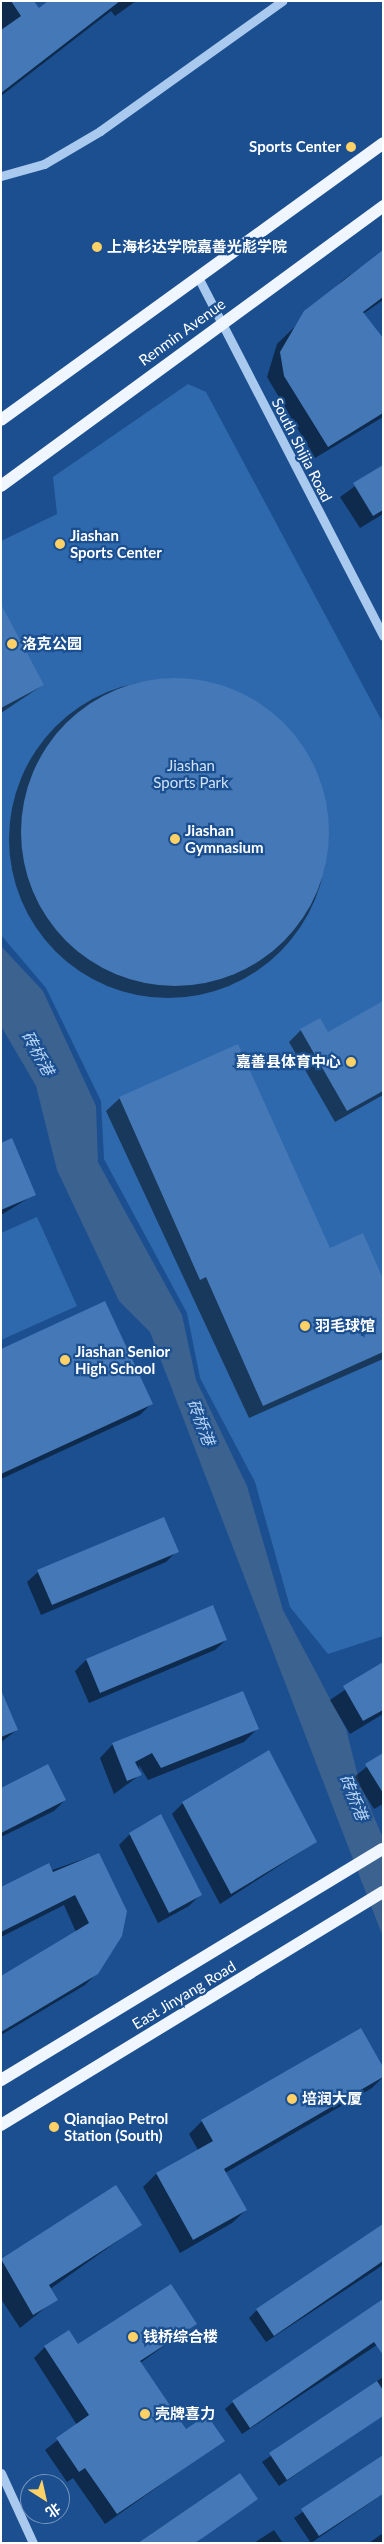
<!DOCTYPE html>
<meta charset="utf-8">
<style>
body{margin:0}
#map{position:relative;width:384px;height:2544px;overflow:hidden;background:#1b4f8f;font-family:Lato,"Noto Sans SC",sans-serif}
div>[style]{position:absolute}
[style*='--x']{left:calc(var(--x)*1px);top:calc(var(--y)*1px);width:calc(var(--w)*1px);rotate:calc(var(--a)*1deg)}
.green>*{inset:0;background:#2e69ad}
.water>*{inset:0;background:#3c6290}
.shadow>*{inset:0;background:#0007}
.round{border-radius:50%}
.building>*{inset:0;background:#4478b7}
.minor>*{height:9px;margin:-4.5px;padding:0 4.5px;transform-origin:4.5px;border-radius:4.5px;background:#a9c9ee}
.major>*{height:12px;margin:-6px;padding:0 6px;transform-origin:6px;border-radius:6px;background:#f0f6ff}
.dots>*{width:14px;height:14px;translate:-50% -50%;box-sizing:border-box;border:2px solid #1b4f8f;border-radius:50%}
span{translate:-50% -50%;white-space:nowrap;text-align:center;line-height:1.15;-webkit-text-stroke:4.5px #1b4f8f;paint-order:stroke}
.poi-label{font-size:15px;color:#fff;font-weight:700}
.right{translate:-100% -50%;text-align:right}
.left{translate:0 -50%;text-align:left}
.street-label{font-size:15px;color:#fff}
.park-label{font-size:15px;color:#cfe3fa}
.water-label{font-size:16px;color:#b5d3f5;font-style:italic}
.frame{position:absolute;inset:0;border:2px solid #fff;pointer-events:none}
.north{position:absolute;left:20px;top:2474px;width:50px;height:50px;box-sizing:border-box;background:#1b4f8f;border:1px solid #7695bc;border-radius:50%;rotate:145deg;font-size:14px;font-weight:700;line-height:20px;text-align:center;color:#fff}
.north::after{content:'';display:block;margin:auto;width:18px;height:22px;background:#ffd166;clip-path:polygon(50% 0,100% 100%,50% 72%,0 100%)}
</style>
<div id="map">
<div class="green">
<div style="clip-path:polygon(188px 384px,206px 392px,383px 723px,383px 1636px,328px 1654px,290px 1607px,255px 1482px,200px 1378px,187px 1313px,104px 1159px,101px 1101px,46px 988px,1px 935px,1px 541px,57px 514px,53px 477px)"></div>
<div style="clip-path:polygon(37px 1217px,77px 1306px,1px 1340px,1px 1233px)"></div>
</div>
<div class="water">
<div style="clip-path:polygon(1px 946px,43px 991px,96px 1106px,98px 1162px,182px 1315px,196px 1380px,247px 1486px,283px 1610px,346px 1729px,360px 1784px,383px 1838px,383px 1937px,150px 1332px,119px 1301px,57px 1170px,36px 1086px,1px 1026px)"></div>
</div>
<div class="shadow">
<div style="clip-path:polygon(1px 1px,32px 1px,38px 10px,65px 1px,136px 1px,115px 16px,111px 11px,1px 96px)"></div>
<div style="clip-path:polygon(383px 252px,383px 300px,363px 314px,383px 340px,383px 417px,315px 458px,267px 377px,277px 344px,343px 280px)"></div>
<div style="clip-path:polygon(383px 466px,383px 514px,360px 528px,340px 497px)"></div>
<div style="clip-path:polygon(1px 607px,43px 685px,1px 713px)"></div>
<div class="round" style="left:9px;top:680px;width:318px;height:318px"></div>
<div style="clip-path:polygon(383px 1003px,383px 1095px,335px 1122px,289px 1042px,301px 1030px,328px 1034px)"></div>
<div style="clip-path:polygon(120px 1098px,329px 1250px,383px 1282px,383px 1359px,249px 1418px,106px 1111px)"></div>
<div style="clip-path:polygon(1px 1144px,35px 1194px,1px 1215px)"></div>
<div style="clip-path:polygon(1px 1351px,151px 1404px,140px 1415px,1px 1479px)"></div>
<div style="clip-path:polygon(177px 1551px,166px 1562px,41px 1615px,27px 1582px,38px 1572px)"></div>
<div style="clip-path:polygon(212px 1607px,226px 1640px,215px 1650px,89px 1703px,75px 1671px,86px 1660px)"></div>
<div style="clip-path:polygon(383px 1664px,383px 1714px,350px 1734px,330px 1700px)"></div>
<div style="clip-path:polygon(1px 1698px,17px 1730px,1px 1742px)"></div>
<div style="clip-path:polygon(257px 1729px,244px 1742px,148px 1780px,139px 1765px,140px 1775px,114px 1794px,100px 1758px,113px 1744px)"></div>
<div style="clip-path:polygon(383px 1754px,383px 1804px,374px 1809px,354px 1777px)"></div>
<div style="clip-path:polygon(1px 1789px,65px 1800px,54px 1811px,1px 1837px)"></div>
<div style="clip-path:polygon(183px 1803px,316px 1842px,220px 1904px,172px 1814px)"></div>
<div style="clip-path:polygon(130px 1834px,200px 1895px,189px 1906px,158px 1923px,119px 1845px)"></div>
<div style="clip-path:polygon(98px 1854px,97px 1973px,85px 1985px,1px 2035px,1px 1977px,76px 1932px,64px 1905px,1px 1937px,1px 1888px)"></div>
<div style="clip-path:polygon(383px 2069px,383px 2077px,372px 2088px,225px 2173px,246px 2210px,232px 2223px,180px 2253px,143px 2187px,156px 2174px,198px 2150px,189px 2134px,202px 2121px)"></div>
<div style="clip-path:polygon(116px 2187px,140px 2225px,50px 2289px,56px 2299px,20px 2328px,1px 2299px,1px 2261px)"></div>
<div style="clip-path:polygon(383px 2226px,383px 2265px,266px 2342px,249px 2318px,257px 2310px)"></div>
<div style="clip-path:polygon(383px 2300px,383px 2341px,242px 2434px,225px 2409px,233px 2402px)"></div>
<div style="clip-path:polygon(195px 2324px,140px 2363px,185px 2431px,223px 2441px,105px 2524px,73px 2478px,67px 2482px,45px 2450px,77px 2425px,34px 2358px,45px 2347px,78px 2345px)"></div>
<div style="clip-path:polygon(383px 2377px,383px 2415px,279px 2486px,262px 2462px)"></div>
<div style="clip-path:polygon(383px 2456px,383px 2494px,311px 2543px,294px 2518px)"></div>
<div style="clip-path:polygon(239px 2474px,256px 2499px,195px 2543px,138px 2543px)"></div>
<div style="clip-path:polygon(274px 2530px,283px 2543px,254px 2543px)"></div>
<div style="clip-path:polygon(383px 2533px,383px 2543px,369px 2543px)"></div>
</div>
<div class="building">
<div style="clip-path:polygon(11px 1px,34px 1px,39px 8px,48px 1px,120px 1px,1px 93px,1px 30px,21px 16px)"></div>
<div style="clip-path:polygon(383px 250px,383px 297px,363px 312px,383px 338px,383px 413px,328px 447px,284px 376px,280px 352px,304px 311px)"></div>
<div style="clip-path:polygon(383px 465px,383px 510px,373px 516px,353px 483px)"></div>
<div style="clip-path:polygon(1px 604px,44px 685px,1px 708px)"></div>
<div class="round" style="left:21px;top:678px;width:308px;height:308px"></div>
<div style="clip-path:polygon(383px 1001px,383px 1091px,347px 1111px,300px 1029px,320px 1018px,328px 1032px)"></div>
<div style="clip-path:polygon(238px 1044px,330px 1248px,363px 1233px,383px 1279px,383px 1352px,263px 1406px,206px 1277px,200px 1280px,119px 1097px)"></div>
<div style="clip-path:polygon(12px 1138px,36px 1195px,1px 1210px,1px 1143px)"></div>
<div style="clip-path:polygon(105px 1301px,153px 1404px,1px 1474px,1px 1349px)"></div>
<div style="clip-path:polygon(164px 1517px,179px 1552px,52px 1605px,37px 1570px)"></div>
<div style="clip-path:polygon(213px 1605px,227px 1640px,100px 1693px,86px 1659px)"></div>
<div style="clip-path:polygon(383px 1662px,383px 1710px,363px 1721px,343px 1686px)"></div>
<div style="clip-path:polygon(1px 1690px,18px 1730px,1px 1737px)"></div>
<div style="clip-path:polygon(243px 1691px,259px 1729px,161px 1768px,152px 1753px,135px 1762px,142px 1775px,127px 1781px,112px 1743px)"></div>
<div style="clip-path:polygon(269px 1750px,317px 1842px,231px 1894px,182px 1802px)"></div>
<div style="clip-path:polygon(383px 1753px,383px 1793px,365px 1764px)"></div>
<div style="clip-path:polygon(48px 1764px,66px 1800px,1px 1833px,1px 1788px)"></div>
<div style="clip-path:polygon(161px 1814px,202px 1895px,169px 1913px,129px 1833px)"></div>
<div style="clip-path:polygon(99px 1853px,127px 1911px,122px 1936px,98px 1974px,1px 2032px,1px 1976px,89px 1923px,75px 1895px,1px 1932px,1px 1887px,49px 1863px,53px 1872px)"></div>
<div style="clip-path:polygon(361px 2028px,383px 2067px,383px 2077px,224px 2169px,247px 2210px,193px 2240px,156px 2173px,213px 2141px,201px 2120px)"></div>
<div style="clip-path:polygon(116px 2185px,142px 2225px,49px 2285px,58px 2300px,33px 2315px,1px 2259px)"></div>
<div style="clip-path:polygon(383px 2224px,383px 2261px,274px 2336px,256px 2309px)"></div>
<div style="clip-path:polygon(171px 2284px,197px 2324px,140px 2361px,186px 2429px,207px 2415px,225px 2441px,117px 2514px,85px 2468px,79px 2472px,56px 2438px,89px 2415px,44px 2346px,69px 2330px,78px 2344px)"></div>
<div style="clip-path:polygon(383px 2299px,383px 2355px,374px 2342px,250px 2428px,232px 2401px)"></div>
<div style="clip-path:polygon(377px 2381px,383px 2390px,383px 2416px,287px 2480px,269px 2453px)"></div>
<div style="clip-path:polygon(383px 2455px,383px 2494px,319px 2536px,301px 2509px)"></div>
<div style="clip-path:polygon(240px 2473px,258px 2499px,204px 2537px,195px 2543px,138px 2543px)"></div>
</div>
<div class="minor">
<div style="--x:1;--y:176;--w:45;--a:-15.6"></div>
<div style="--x:44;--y:164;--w:65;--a:-30.5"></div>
<div style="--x:100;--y:131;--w:224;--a:-35.5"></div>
<div style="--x:198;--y:277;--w:404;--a:62.7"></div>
<div style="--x:1;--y:2473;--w:77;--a:65.4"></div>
</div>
<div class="major">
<div style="--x:1;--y:420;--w:472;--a:-35.9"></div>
<div style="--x:1;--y:486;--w:474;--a:-36.2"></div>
<div style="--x:1;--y:2080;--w:446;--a:-31.2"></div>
<div style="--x:1;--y:2125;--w:447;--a:-31.4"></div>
</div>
<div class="dots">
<div style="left:351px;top:147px;background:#ffd166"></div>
<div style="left:97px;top:247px;background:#ffd166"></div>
<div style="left:60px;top:544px;background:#ffd166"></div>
<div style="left:12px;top:644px;background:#ffd166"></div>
<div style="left:175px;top:839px;background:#ffd166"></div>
<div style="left:351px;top:1062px;background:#ffd166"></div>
<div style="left:305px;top:1326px;background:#ffd166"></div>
<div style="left:65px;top:1360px;background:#ffd166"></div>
<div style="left:292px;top:2099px;background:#ffd166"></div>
<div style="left:54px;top:2127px;background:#ffd166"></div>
<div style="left:133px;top:2337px;background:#ffd166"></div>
<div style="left:145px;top:2414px;background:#ffd166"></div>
</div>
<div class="poi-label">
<span class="right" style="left:341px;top:147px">Sports Center</span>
<span class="left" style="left:107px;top:247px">上海杉达学院嘉善光彪学院</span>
<span class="left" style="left:70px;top:544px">Jiashan<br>Sports Center</span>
<span class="left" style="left:22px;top:644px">洛克公园</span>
<span class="left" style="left:185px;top:839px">Jiashan<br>Gymnasium</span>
<span class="right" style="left:341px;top:1062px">嘉善县体育中心</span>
<span class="left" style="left:315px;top:1326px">羽毛球馆</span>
<span class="left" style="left:75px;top:1360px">Jiashan Senior<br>High School</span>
<span class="left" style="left:302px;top:2099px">培润大厦</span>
<span class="left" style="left:64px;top:2127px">Qianqiao Petrol<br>Station (South)</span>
<span class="left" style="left:143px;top:2337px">钱桥综合楼</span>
<span class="left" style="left:155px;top:2414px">壳牌喜力</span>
</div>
<div class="street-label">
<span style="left:182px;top:332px;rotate:-36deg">Renmin Avenue</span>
<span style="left:302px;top:450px;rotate:63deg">South Shijia Road</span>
<span style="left:184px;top:1995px;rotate:-31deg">East Jinyang Road</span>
</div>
<div class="park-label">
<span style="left:191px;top:774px">Jiashan<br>Sports Park</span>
</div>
<div class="water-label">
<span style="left:38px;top:1053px;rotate:61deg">砖桥港</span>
<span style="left:201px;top:1422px;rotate:69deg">砖桥港</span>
<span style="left:354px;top:1797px;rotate:68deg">砖桥港</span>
</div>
<div class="frame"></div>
<div class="north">北</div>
</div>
